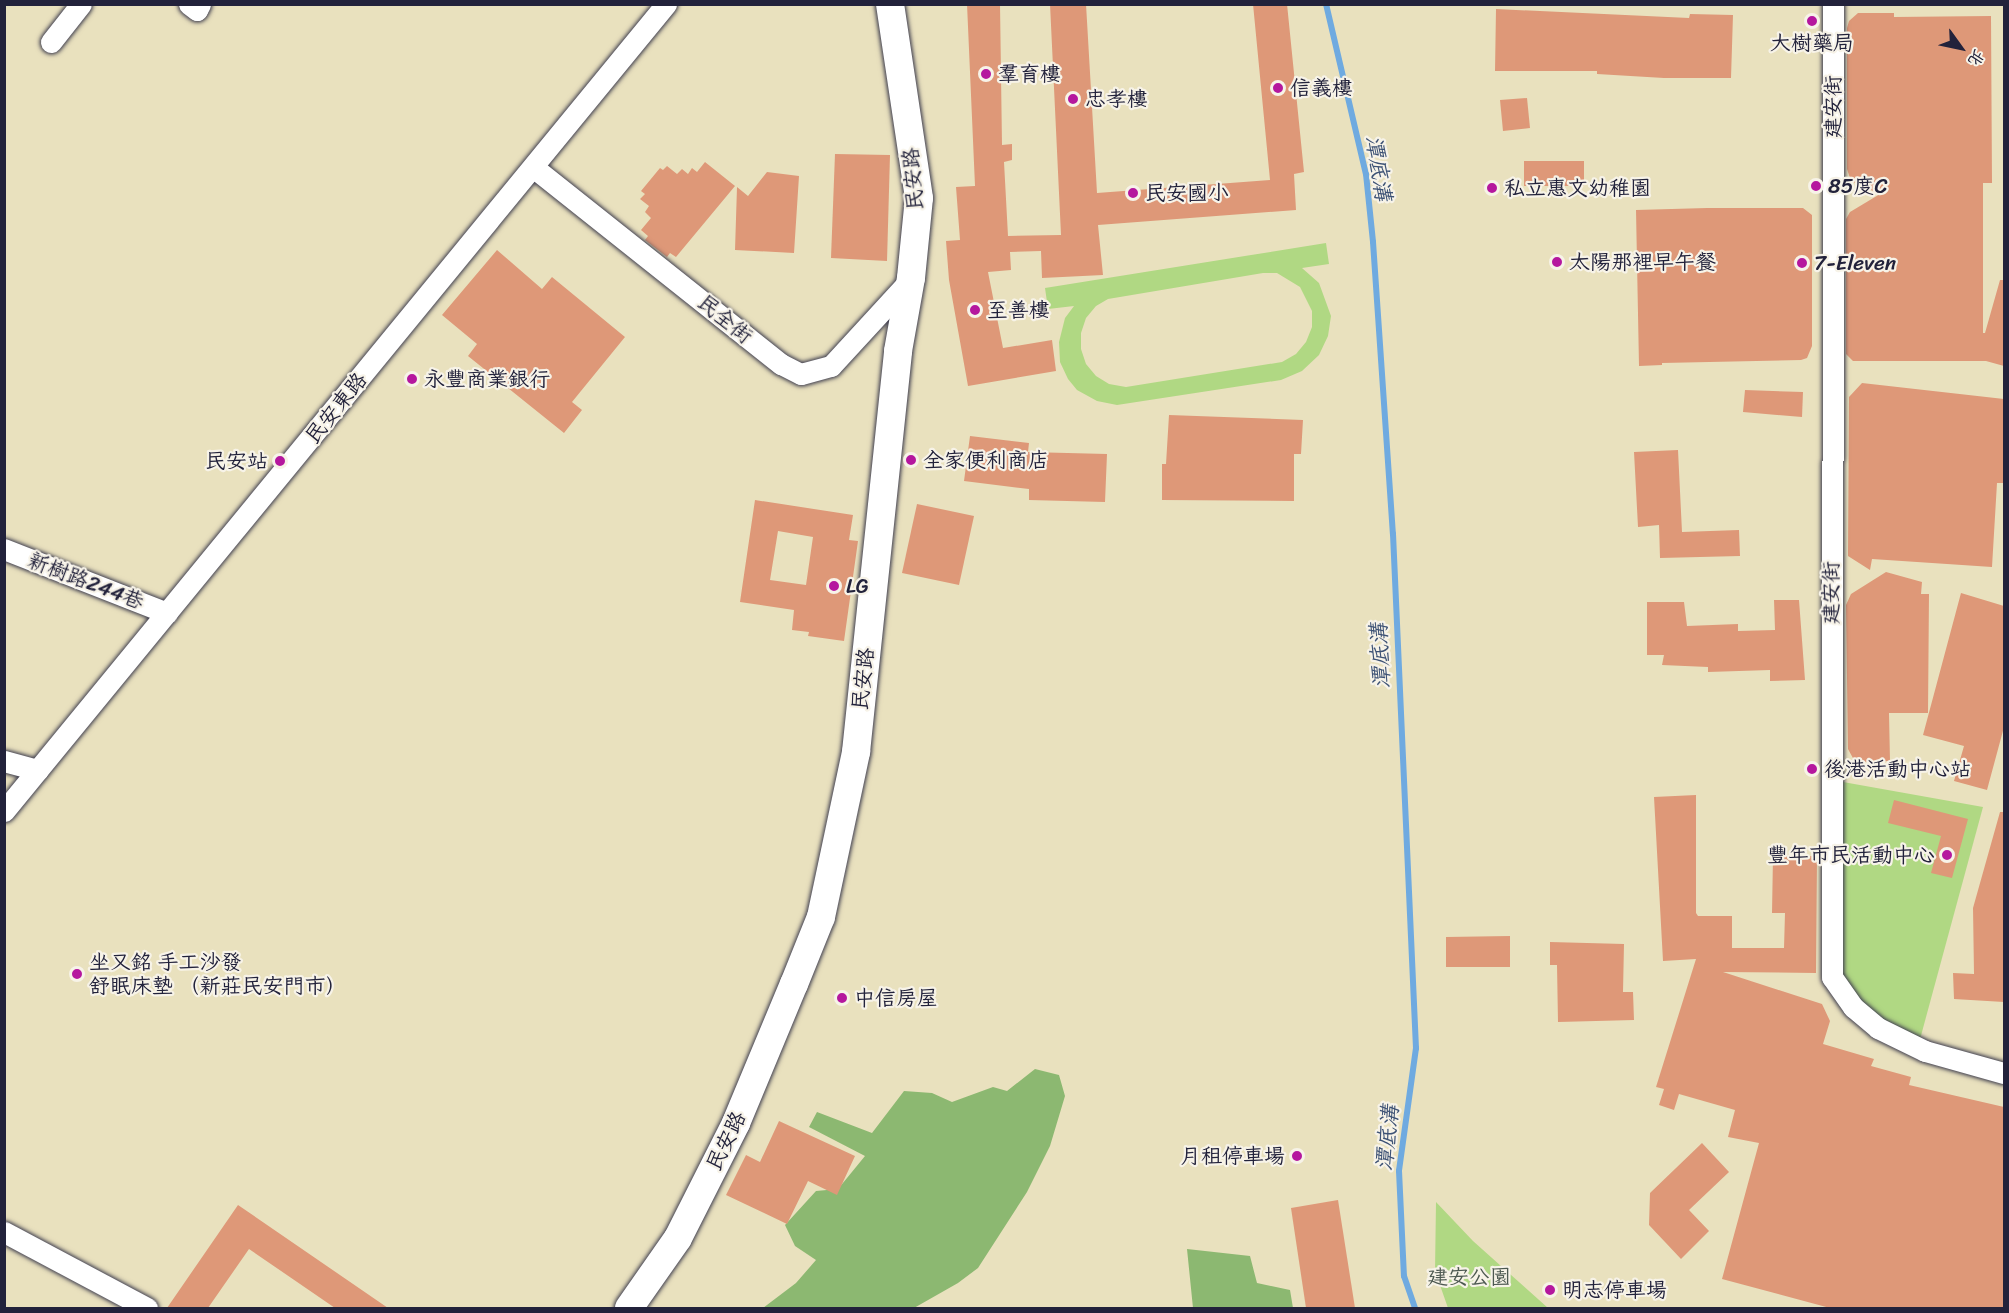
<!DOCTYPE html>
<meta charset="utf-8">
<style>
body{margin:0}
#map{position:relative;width:2009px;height:1313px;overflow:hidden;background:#e9e1be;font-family:Sriracha,"LXGW WenKai TC",sans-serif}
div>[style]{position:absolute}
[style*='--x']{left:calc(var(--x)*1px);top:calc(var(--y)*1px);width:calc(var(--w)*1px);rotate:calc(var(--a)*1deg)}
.green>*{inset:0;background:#b0d883}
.forest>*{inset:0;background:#8cb871}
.stream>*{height:6px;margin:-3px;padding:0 3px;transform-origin:3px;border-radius:3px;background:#6faae0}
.building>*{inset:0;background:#de9878}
.roads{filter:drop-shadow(0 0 2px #403f4f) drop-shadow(0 0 2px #403f4f)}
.street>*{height:21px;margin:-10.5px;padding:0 10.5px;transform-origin:10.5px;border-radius:10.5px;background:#fff}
.secondary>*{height:28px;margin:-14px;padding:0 14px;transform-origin:14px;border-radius:14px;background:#fff}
.dots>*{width:16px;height:16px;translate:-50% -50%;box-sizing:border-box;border:3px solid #f7f3e8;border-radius:50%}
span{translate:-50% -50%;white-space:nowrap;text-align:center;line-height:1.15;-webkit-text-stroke:4.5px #f7f3e8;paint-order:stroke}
.poi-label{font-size:21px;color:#22223b}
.left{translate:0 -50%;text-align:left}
.right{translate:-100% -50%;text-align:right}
.street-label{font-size:21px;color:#22223b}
.park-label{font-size:21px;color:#4d5951}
.water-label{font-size:22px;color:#3d5275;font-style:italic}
.frame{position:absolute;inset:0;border:6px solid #22223b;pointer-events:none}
.north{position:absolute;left:1931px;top:18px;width:60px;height:60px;-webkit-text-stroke:4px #f7f3e8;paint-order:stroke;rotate:123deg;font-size:16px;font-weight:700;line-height:24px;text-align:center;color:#22223b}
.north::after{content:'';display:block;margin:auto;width:21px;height:27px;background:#22223b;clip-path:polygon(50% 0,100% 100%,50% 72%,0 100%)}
</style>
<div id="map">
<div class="green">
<div style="clip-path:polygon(evenodd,1326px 243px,1329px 264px,1302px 268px,1319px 283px,1331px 316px,1328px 336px,1319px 355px,1302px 371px,1281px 380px,1117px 405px,1097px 401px,1077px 390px,1068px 379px,1060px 362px,1059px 342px,1065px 318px,1074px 306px,1048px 309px,1045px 288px,1326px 243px,1263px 273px,1277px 273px,1300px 287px,1312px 311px,1312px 327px,1306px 342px,1296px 354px,1282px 362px,1126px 387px,1109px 384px,1096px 376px,1086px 364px,1081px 349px,1081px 333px,1086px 318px,1096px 306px,1108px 299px,1263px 273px)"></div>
<div style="clip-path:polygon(1843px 782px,1983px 807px,1919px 1043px,1886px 1025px,1855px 995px,1843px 975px)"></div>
<div style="clip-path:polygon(1436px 1202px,1473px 1241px,1548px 1308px,1448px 1308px,1435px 1271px)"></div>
</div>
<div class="forest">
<div style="clip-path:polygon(1035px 1069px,1059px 1075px,1065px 1096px,1050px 1146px,1027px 1192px,978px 1268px,958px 1283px,914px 1308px,763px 1308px,796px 1283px,816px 1260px,795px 1246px,785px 1225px,816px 1191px,838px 1189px,865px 1156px,809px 1127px,817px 1112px,872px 1133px,904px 1091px,932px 1093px,952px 1102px,993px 1087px,1007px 1091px)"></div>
<div style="clip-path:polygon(1187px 1249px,1250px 1256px,1257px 1283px,1290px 1290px,1293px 1308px,1193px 1308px)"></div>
</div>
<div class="stream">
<div style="--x:1326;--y:4;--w:175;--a:76.8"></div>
<div style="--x:1366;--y:174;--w:68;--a:84.1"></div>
<div style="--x:1373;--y:242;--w:293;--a:86.1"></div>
<div style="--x:1393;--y:534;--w:515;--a:87.44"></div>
<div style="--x:1416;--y:1048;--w:124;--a:97.9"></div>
<div style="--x:1399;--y:1171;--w:105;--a:87.3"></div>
<div style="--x:1404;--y:1276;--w:34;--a:71"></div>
</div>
<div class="building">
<div style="clip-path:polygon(967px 4px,1000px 4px,1002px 145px,1012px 144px,1012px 160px,1004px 162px,1008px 236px,1061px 235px,1050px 4px,1086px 4px,1097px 193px,1270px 180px,1253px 4px,1287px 4px,1304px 172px,1294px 174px,1296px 210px,1098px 225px,1103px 275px,1042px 278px,1041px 251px,1010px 252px,1011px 270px,988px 272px,1003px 348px,1052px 340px,1056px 371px,968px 386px,949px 280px,946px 241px,960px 240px,956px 187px,975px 186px)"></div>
<div style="clip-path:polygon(1496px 9px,1689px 18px,1690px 14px,1733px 15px,1731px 78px,1664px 78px,1597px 74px,1597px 71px,1495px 71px)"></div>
<div style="clip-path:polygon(1858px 13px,1894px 13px,1894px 17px,1991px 16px,1992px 183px,1983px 183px,1983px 333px,1985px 333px,2000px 280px,2004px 280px,2004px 366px,1986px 361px,1853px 361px,1846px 354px,1846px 219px,1850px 212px,1880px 194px,1851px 181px,1847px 169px,1847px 28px,1849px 21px)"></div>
<div style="clip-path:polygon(1527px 98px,1530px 128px,1503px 131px,1500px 100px)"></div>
<div style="clip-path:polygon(835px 154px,890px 155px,887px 261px,831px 258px)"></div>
<div style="clip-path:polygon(1524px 161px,1584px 161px,1584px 186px,1524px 186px)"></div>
<div style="clip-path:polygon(705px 162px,735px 186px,676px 257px,670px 253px,667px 257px,645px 240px,648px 236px,641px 230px,651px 218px,645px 212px,649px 206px,640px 199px,645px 194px,641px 191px,660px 168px,663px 170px,667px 166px,677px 174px,682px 169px,688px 174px,692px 168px,697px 172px)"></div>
<div style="clip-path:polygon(767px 172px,799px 176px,794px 253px,735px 250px,737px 187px,748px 196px)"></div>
<div style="clip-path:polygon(1707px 208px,1803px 208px,1812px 215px,1812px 346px,1807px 358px,1801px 360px,1662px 363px,1662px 365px,1639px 366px,1636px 210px)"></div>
<div style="clip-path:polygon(497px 250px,542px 289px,552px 277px,625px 337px,572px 402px,582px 410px,564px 433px,468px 356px,477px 344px,442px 315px)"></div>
<div style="clip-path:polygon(1862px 383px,2004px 399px,2004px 483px,1997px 483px,1992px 567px,1872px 559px,1870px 570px,1848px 556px,1849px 397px)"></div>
<div style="clip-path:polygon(1745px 390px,1803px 392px,1802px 417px,1743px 412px)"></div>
<div style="clip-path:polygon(1169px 415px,1303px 420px,1301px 454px,1294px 454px,1294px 501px,1162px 500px,1162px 464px,1166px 464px)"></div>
<div style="clip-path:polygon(970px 436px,1029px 443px,1028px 452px,1107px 454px,1105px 502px,1029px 500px,1029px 489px,964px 481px)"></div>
<div style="clip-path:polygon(1678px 450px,1682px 532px,1739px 530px,1740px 556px,1660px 558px,1659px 525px,1638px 527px,1634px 452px)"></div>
<div style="clip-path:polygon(evenodd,755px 500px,853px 515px,849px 540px,858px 541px,844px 641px,808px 636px,809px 632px,792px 630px,794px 610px,740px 602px,755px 500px,778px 531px,813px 537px,806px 585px,770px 580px,778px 531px)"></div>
<div style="clip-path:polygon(917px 504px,974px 516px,959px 585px,902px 573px)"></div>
<div style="clip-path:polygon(1886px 572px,1922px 582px,1921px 594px,1929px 594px,1928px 713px,1889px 713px,1890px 761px,1860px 762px,1854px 760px,1848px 749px,1846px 605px,1851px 594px)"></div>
<div style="clip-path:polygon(1961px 593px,2004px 606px,2004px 727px,1987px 790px,1954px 781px,1964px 746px,1923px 735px)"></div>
<div style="clip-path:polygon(1774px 600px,1799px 600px,1805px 680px,1770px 681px,1770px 670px,1708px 672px,1708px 667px,1662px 665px,1664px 655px,1647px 655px,1647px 602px,1684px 602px,1687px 626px,1738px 624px,1738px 631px,1775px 630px)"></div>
<div style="clip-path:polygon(1696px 795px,1696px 913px,1698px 916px,1732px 916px,1732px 948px,1784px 948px,1785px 913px,1772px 913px,1773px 856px,1817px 856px,1816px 973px,1723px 972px,1822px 1004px,1830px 1021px,1823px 1044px,1874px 1059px,1871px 1066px,1911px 1077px,1909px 1085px,2004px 1107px,2004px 1308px,1830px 1308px,1722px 1279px,1759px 1143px,1728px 1137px,1735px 1110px,1679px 1094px,1674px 1110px,1659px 1105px,1664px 1089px,1656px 1087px,1696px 959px,1663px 961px,1654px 797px)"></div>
<div style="clip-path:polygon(1894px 800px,1968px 819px,1952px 878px,1931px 873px,1941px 836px,1888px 823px)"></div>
<div style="clip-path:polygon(2000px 812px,2004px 812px,2004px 1002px,1954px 999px,1953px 973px,1974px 974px,1973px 908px)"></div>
<div style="clip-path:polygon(1510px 936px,1510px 967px,1446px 967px,1446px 937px)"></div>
<div style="clip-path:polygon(1550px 942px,1624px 944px,1623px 992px,1633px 992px,1634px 1020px,1558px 1022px,1557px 965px,1550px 965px)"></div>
<div style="clip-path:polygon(779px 1121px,855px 1156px,837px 1195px,808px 1181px,787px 1224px,726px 1195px,746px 1155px,760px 1162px)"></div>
<div style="clip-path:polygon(1702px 1143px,1729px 1172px,1689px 1210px,1709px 1231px,1681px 1259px,1649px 1225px,1650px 1193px)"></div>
<div style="clip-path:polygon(1338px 1200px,1355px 1308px,1306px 1308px,1291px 1208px)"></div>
<div style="clip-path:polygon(238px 1205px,388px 1308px,335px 1308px,249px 1249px,208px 1308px,167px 1308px)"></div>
</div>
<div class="roads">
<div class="street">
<div style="--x:189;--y:4;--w:10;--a:37"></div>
<div style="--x:197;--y:10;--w:7;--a:-63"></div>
<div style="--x:1833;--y:4;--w:973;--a:90.06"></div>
<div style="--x:1832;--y:977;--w:37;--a:55"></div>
<div style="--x:1853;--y:1007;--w:33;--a:40"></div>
<div style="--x:1878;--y:1028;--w:52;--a:26.1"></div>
<div style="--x:1925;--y:1051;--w:82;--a:15.6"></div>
<div style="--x:51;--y:42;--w:48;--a:-51.7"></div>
<div style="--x:533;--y:167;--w:317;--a:38.5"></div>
<div style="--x:781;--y:364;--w:22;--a:27"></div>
<div style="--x:801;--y:374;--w:31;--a:-15"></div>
<div style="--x:831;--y:366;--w:118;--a:-47.4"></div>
<div style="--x:4;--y:549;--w:175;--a:21.4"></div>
<div style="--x:4;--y:761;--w:35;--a:15"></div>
<div style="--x:4;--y:811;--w:1044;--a:-50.64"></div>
<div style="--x:4;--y:1232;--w:162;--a:28"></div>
</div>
<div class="secondary">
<div style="--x:629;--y:1308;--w:85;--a:-55"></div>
<div style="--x:678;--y:1238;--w:129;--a:-63.2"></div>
<div style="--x:736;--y:1123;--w:151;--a:-67.4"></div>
<div style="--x:794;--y:984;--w:72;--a:-68.1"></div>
<div style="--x:821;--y:917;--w:169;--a:-78"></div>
<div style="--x:856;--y:752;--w:403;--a:-84"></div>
<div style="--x:898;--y:351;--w:74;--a:-79.9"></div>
<div style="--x:911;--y:278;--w:80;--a:-84.3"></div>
<div style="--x:919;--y:198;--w:196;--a:-98.5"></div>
</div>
</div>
<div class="dots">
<div style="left:1812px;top:21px;background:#b5179e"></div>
<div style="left:986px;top:74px;background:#b5179e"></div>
<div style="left:1278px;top:88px;background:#b5179e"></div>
<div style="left:1073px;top:99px;background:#b5179e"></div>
<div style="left:1816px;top:186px;background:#b5179e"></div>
<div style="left:1492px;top:188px;background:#b5179e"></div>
<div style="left:1133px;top:193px;background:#b5179e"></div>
<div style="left:1557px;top:262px;background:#b5179e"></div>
<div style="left:1802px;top:263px;background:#b5179e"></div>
<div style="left:975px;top:310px;background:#b5179e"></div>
<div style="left:412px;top:379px;background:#b5179e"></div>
<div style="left:911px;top:460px;background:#b5179e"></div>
<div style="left:280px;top:461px;background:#b5179e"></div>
<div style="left:834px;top:586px;background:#b5179e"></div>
<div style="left:1812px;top:769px;background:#b5179e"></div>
<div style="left:1947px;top:855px;background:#b5179e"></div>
<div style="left:77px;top:974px;background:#b5179e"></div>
<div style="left:842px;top:998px;background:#b5179e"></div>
<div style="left:1297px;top:1156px;background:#b5179e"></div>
<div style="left:1550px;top:1290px;background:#b5179e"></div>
</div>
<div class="poi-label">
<span style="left:1812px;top:43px">大樹藥局</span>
<span class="left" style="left:998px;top:74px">羣育樓</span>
<span class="left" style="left:1290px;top:88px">信義樓</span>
<span class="left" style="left:1085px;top:99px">忠孝樓</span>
<span class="left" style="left:1828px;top:186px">85度C</span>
<span class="left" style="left:1504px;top:188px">私立惠文幼稚園</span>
<span class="left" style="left:1145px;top:193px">民安國小</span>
<span class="left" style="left:1569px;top:262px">太陽那裡早午餐</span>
<span class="left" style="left:1814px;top:263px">7-Eleven</span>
<span class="left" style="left:987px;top:310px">至善樓</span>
<span class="left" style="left:424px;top:379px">永豐商業銀行</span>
<span class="left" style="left:923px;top:460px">全家便利商店</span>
<span class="right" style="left:268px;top:461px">民安站</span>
<span class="left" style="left:846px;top:586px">LG</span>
<span class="left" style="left:1824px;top:769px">後港活動中心站</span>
<span class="right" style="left:1935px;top:855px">豐年市民活動中心</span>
<span class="left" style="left:89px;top:974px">坐又銘 手工沙發<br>舒眠床墊 （新莊民安門市）</span>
<span class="left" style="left:854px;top:998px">中信房屋</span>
<span class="right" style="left:1285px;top:1156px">月租停車場</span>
<span class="left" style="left:1562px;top:1290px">明志停車場</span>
</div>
<div class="street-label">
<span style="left:1833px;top:107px;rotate:-90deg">建安街</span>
<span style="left:913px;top:179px;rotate:-95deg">民安路</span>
<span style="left:725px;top:319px;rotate:39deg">民全街</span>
<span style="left:336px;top:408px;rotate:-51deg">民安東路</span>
<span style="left:86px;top:581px;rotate:21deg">新樹路244巷</span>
<span style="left:1831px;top:593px;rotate:-90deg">建安街</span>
<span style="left:863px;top:679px;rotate:-84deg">民安路</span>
<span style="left:726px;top:1141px;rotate:-64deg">民安路</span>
</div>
<div class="park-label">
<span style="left:1469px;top:1277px">建安公園</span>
</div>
<div class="water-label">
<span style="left:1379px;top:168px;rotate:81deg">潭底溝</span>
<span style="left:1380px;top:656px;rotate:-93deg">潭底溝</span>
<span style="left:1387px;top:1138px;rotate:-84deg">潭底溝</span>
</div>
<div class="frame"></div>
<div class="north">北</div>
</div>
